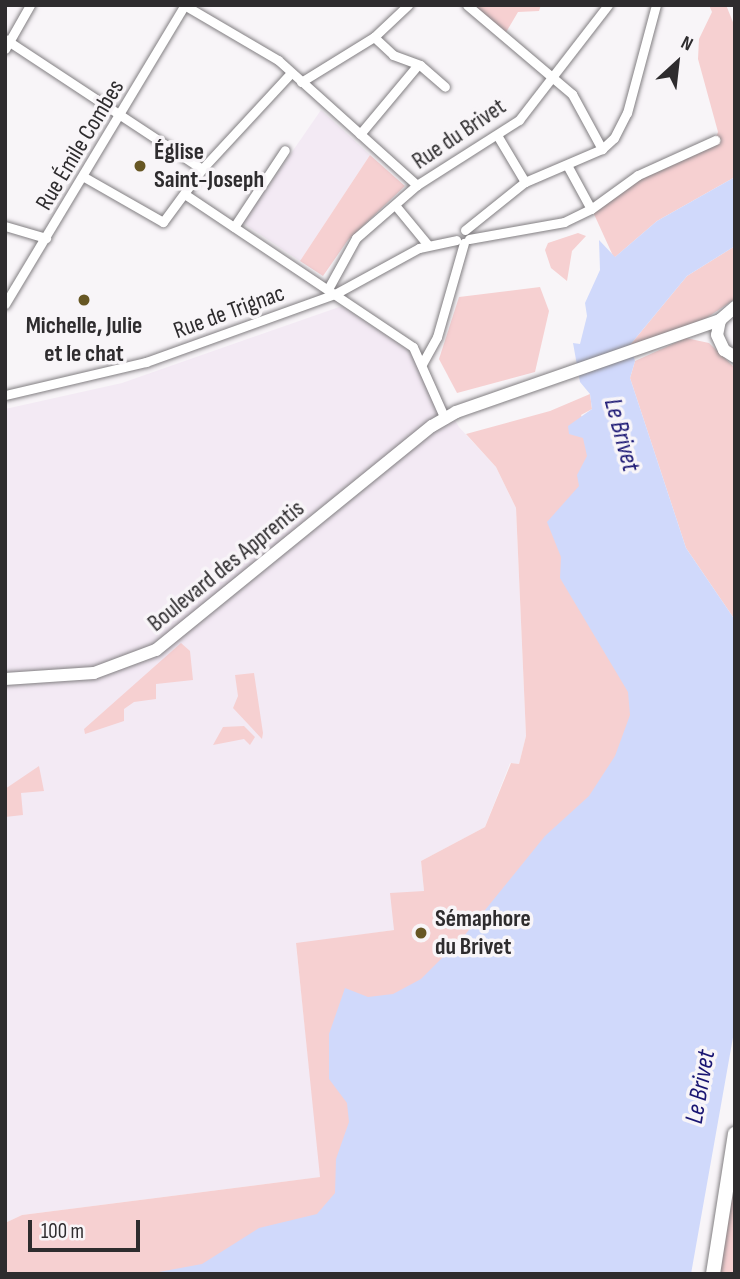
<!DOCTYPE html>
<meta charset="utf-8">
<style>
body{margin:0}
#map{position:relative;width:740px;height:1279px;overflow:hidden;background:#f8f5f8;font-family:"Sofia Sans Condensed",sans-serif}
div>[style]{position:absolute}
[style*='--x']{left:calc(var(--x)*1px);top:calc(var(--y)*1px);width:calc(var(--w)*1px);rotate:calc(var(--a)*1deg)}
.built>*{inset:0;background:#f3eaf4}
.green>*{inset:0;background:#f6d0d1}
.water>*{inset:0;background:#d0d9fb}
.roads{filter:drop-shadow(0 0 2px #827f82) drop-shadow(0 0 2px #827f82)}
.street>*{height:9px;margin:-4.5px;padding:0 4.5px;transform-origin:4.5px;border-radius:4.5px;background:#fff}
.secondary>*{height:12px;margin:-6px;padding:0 6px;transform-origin:6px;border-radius:6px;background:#fff}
.primary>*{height:14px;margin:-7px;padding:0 7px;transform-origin:7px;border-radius:7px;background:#fff}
.dots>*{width:19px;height:19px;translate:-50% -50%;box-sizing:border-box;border:4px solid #f8f5f8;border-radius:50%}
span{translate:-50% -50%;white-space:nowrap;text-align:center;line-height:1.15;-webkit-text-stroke:7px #f8f5f8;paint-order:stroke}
.street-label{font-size:24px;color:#2e2c2e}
.poi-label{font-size:24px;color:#2e2c2e;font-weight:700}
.left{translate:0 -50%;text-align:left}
.water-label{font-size:26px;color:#191572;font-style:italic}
.frame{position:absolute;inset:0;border:7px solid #2e2c2e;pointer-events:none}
.north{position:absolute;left:642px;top:28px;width:70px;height:70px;-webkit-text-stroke:5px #f8f5f8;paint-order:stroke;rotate:27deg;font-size:19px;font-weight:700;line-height:28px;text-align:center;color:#2e2c2e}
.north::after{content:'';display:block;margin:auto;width:24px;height:32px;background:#2e2c2e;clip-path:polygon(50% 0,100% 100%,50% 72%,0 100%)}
.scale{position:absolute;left:28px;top:1220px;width:112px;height:32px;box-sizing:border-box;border:4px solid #2e2c2e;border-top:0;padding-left:9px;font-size:21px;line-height:24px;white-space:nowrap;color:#2e2c2e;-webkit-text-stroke:5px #f8f5f8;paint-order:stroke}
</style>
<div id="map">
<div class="built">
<div style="clip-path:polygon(321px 110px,370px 155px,300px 261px,243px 223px)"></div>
<div style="clip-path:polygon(342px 306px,414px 354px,459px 427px,496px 467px,516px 508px,526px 736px,519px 764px,510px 763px,485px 827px,421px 861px,424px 891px,394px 930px,296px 944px,321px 1177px,22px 1215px,5px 1223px,5px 409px,122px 383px)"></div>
</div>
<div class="green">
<div style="clip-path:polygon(474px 5px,541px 5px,539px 11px,518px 12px,505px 34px)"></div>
<div style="clip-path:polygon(709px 5px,726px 5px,735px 27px,735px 177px,657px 221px,614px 258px,593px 212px,639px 177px,715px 140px,718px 132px,698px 59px,699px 39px,712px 12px)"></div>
<div style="clip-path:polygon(370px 155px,405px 186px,348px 240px,323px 276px,300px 261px)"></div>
<div style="clip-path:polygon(578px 233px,586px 236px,572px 251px,567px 281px,551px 268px,545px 250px,548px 243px)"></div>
<div style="clip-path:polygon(735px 246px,735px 299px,699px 323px,630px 345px,687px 276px)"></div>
<div style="clip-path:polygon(540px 287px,549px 311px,535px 372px,457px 393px,439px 359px,459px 297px)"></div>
<div style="clip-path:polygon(686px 338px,709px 343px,735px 368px,735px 620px,686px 548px,630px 378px,635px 361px)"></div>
<div style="clip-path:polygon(590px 394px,592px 409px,581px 415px,643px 558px,645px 1274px,5px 1274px,5px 1223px,22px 1215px,320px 1177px,296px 943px,394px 930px,390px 893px,424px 891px,421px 861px,485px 827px,511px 763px,519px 764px,526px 736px,516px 508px,496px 467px,466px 434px,550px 411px)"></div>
<div style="clip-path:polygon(181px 643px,190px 651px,193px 680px,156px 684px,156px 699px,134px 702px,124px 709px,124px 721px,85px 734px,84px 729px)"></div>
<div style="clip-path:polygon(254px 673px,263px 733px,262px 739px,233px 708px,238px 696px,235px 675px)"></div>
<div style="clip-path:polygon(244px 726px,255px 737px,250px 745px,244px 739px,213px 745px,223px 727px)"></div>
<div style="clip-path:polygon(39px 766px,44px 791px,21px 793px,23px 815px,5px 817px,5px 789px)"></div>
<div style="clip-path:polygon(735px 1183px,735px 1274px,720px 1274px,728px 1219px)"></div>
</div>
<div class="water">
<div style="clip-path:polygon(735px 177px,735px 246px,687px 276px,630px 345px,635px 361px,630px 378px,686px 548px,735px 620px,735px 1026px,691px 1274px,148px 1274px,202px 1264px,259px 1228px,317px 1214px,335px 1193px,336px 1159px,349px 1122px,347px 1103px,329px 1079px,329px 1034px,345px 988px,368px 997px,393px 994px,421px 979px,464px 936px,545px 836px,589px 796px,615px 756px,630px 715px,628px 692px,560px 578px,561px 557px,547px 522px,579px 486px,577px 475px,587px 456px,583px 438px,569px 434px,568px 426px,592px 409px,590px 394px,580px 382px,573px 343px,580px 344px,587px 316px,585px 303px,600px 270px,599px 240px,615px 257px,657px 221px)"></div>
</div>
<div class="roads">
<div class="street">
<div style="--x:184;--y:5;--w:109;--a:30.3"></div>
<div style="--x:278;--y:60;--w:187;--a:42"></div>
<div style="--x:467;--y:5;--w:138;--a:40.3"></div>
<div style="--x:572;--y:94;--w:63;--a:61.4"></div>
<div style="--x:374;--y:37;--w:26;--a:43"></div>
<div style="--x:393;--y:55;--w:29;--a:20"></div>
<div style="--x:420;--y:65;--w:33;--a:41"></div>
<div style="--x:5;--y:39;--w:236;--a:33.4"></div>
<div style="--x:202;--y:169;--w:66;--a:126.3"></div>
<div style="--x:163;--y:222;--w:91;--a:-150.3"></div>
<div style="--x:5;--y:49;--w:51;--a:-60.4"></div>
<div style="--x:301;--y:82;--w:86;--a:-31.7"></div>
<div style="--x:374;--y:37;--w:47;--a:-43.3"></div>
<div style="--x:360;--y:134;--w:87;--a:-50.1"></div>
<div style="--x:497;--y:135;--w:55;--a:59.2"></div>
<div style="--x:567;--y:165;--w:50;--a:61.4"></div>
<div style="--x:202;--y:169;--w:131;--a:-47.2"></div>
<div style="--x:186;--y:195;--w:273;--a:33.8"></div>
<div style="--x:413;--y:347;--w:79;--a:66"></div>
<div style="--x:395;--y:205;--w:52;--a:50.5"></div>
<div style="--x:5;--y:226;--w:43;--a:16.3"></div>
<div style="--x:234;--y:227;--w:92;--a:-56.5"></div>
<div style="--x:465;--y:230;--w:77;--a:-38.7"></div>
<div style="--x:525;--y:182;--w:84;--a:-23.2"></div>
<div style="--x:602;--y:149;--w:16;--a:-43"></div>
<div style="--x:614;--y:138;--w:28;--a:-63"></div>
<div style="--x:627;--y:113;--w:112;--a:-75"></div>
<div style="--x:469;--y:239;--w:97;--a:-10.1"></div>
<div style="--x:564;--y:222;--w:30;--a:-26"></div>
<div style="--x:591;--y:209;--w:58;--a:-35.9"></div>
<div style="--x:638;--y:175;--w:85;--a:-24.4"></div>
<div style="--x:328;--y:289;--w:58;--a:-61.2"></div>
<div style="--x:356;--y:238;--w:81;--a:-41"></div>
<div style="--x:417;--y:185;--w:121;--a:-32.5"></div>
<div style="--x:519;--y:120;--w:145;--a:-52.3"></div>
<div style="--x:5;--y:304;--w:349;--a:-59"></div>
<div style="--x:422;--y:364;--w:31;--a:-61"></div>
<div style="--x:437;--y:337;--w:98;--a:-74"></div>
<div style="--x:5;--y:395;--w:145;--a:-13.2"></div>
<div style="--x:146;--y:362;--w:201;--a:-19.8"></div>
<div style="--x:335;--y:294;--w:96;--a:-28.7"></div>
<div style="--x:419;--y:248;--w:38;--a:-12"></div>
</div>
<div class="secondary">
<div style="--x:735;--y:307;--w:20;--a:139"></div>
<div style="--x:720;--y:320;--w:15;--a:101"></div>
<div style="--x:717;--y:335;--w:17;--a:65"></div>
<div style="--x:724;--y:350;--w:13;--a:32"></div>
<div style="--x:5;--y:679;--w:89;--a:-3.9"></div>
<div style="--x:94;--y:673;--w:66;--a:-20.4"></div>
<div style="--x:156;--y:650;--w:355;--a:-39.1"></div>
<div style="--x:432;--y:426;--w:28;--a:-30"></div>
<div style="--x:456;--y:412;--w:280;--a:-19.2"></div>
</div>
<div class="primary">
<div style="--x:713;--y:1274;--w:142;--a:-81.1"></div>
</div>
</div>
<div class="dots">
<div style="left:140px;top:166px;background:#675724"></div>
<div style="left:84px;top:300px;background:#675724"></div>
<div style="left:421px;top:933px;background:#675724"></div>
</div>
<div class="street-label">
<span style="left:459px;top:134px;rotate:-34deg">Rue du Brivet</span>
<span style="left:80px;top:145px;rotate:-59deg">Rue Émile Combes</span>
<span style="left:229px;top:312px;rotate:-20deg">Rue de Trignac</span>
<span style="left:226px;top:566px;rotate:-39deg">Boulevard des Apprentis</span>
</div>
<div class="poi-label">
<span class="left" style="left:154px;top:166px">Église<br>Saint-Joseph</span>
<span style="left:84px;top:340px">Michelle, Julie<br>et le chat</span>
<span class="left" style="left:435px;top:933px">Sémaphore<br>du Brivet</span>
</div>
<div class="water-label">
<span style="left:621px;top:435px;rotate:75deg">Le Brivet</span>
<span style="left:701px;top:1087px;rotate:-80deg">Le Brivet</span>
</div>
<div class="frame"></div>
<div class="north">N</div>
<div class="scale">100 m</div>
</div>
